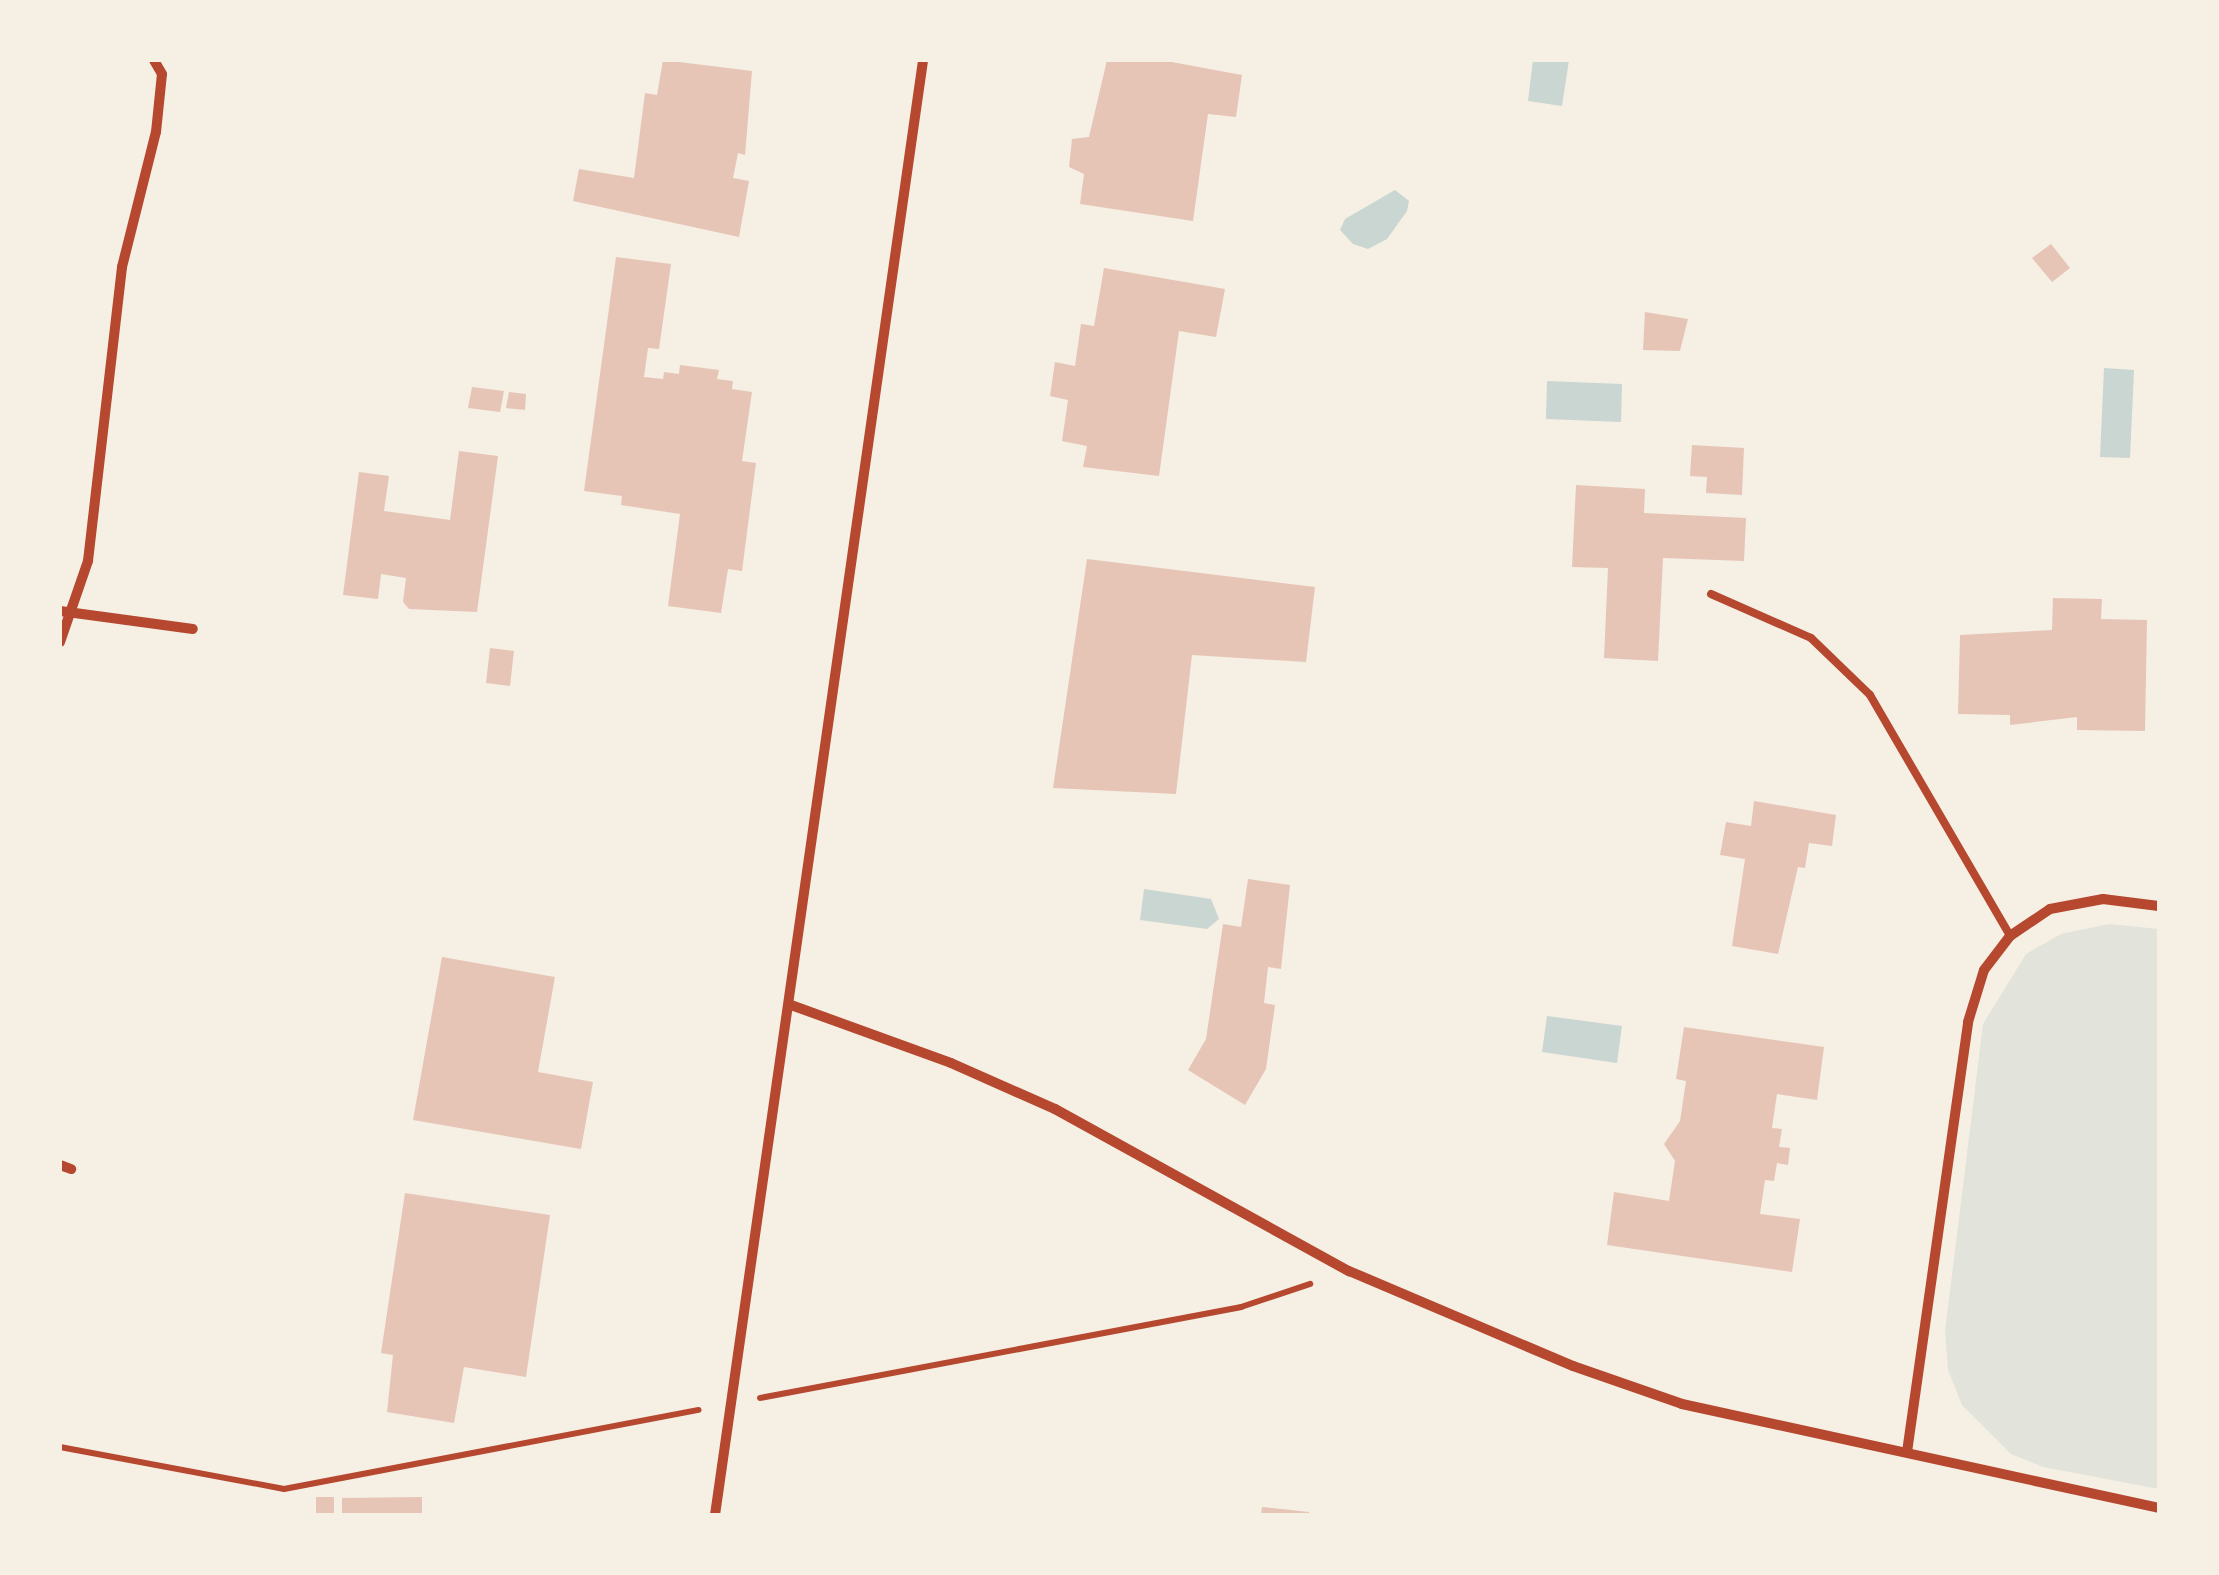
<!DOCTYPE html>
<style>
body{margin:0}
#map{position:relative;width:2219px;height:1575px;overflow:hidden;background:#f6efe4;font-family:"DejaVu Sans",sans-serif}
div>[style]{position:absolute}
[style*='--x']{left:calc(var(--x)*1px);top:calc(var(--y)*1px);width:calc(var(--w)*1px);rotate:calc(var(--a)*1deg)}
.green>*{inset:0;background:#e2e4dc}
.water>*{inset:0;background:#c9d6d2}
.building>*{inset:0;background:#e6c5b7}
.path>*{height:6px;margin:-3px;padding:0 3px;transform-origin:3px;border-radius:3px;background:#b5482f}
.service>*{height:8px;margin:-4px;padding:0 4px;transform-origin:4px;border-radius:4px;background:#b5482f}
.minor>*{height:10px;margin:-5px;padding:0 5px;transform-origin:5px;border-radius:5px;background:#b5482f}
span{translate:-50% -50%;white-space:nowrap;text-align:center;line-height:1.15;-webkit-text-stroke:9px #f6efe4;paint-order:stroke}
.frame{position:absolute;inset:0;border:62px solid #f6efe4;pointer-events:none}
</style>
<div id="map">
<div class="green">
<div style="clip-path:polygon(2109px 924px,2159px 929px,2159px 1489px,2043px 1467px,2011px 1454px,1962px 1405px,1948px 1370px,1945px 1331px,1983px 1024px,2026px 954px,2061px 934px)"></div>
</div>
<div class="water">
<div style="clip-path:polygon(1533px 60px,1569px 60px,1562px 106px,1528px 101px)"></div>
<div style="clip-path:polygon(1395px 190px,1409px 201px,1407px 211px,1387px 239px,1368px 249px,1353px 244px,1340px 230px,1345px 219px)"></div>
<div style="clip-path:polygon(2104px 368px,2134px 370px,2130px 458px,2100px 457px)"></div>
<div style="clip-path:polygon(1547px 381px,1622px 384px,1621px 422px,1546px 419px)"></div>
<div style="clip-path:polygon(1144px 889px,1211px 899px,1219px 919px,1207px 929px,1140px 920px)"></div>
<div style="clip-path:polygon(1547px 1016px,1622px 1026px,1617px 1063px,1542px 1052px)"></div>
</div>
<div class="building">
<div style="clip-path:polygon(663px 60px,752px 71px,745px 155px,738px 153px,733px 178px,749px 181px,739px 237px,573px 201px,579px 169px,634px 178px,645px 93px,657px 95px)"></div>
<div style="clip-path:polygon(1107px 60px,1161px 60px,1242px 75px,1236px 117px,1208px 114px,1193px 221px,1080px 204px,1084px 174px,1069px 167px,1072px 139px,1089px 137px)"></div>
<div style="clip-path:polygon(2051px 244px,2070px 268px,2052px 282px,2032px 258px)"></div>
<div style="clip-path:polygon(616px 257px,671px 264px,659px 349px,648px 348px,644px 377px,663px 379px,664px 372px,679px 374px,680px 365px,719px 370px,717px 379px,733px 381px,732px 389px,752px 392px,742px 461px,756px 463px,742px 571px,728px 569px,721px 613px,668px 606px,680px 514px,621px 505px,622px 496px,584px 491px)"></div>
<div style="clip-path:polygon(1104px 268px,1225px 289px,1216px 337px,1179px 331px,1159px 476px,1083px 467px,1087px 446px,1062px 441px,1068px 400px,1050px 396px,1055px 362px,1075px 366px,1081px 324px,1094px 326px)"></div>
<div style="clip-path:polygon(1645px 312px,1688px 319px,1680px 351px,1643px 350px)"></div>
<div style="clip-path:polygon(472px 387px,504px 391px,500px 412px,468px 408px)"></div>
<div style="clip-path:polygon(509px 392px,526px 394px,525px 410px,506px 408px)"></div>
<div style="clip-path:polygon(1692px 445px,1744px 448px,1742px 495px,1706px 493px,1707px 477px,1690px 476px)"></div>
<div style="clip-path:polygon(459px 451px,498px 456px,477px 612px,409px 609px,403px 602px,406px 578px,381px 574px,378px 599px,343px 595px,359px 472px,389px 476px,384px 511px,450px 520px)"></div>
<div style="clip-path:polygon(1576px 485px,1645px 489px,1644px 513px,1746px 518px,1744px 561px,1663px 558px,1658px 661px,1604px 658px,1608px 568px,1572px 567px)"></div>
<div style="clip-path:polygon(1087px 559px,1315px 587px,1306px 662px,1192px 655px,1176px 794px,1053px 788px)"></div>
<div style="clip-path:polygon(2053px 598px,2102px 599px,2101px 619px,2147px 620px,2145px 731px,2077px 730px,2077px 717px,2010px 725px,2010px 715px,1958px 714px,1960px 635px,2052px 630px)"></div>
<div style="clip-path:polygon(490px 648px,514px 651px,510px 686px,486px 683px)"></div>
<div style="clip-path:polygon(1754px 801px,1836px 815px,1832px 846px,1809px 843px,1805px 868px,1798px 867px,1778px 954px,1732px 946px,1745px 859px,1720px 855px,1726px 822px,1751px 826px)"></div>
<div style="clip-path:polygon(1248px 879px,1290px 885px,1281px 969px,1268px 967px,1264px 1003px,1275px 1005px,1266px 1069px,1245px 1105px,1188px 1070px,1206px 1039px,1223px 924px,1241px 927px)"></div>
<div style="clip-path:polygon(442px 957px,555px 977px,538px 1072px,593px 1082px,581px 1149px,413px 1120px)"></div>
<div style="clip-path:polygon(1684px 1027px,1824px 1047px,1817px 1100px,1777px 1094px,1772px 1128px,1782px 1129px,1779px 1147px,1790px 1148px,1788px 1165px,1777px 1163px,1774px 1181px,1765px 1180px,1760px 1214px,1800px 1219px,1792px 1272px,1607px 1245px,1614px 1192px,1669px 1201px,1675px 1161px,1664px 1144px,1680px 1121px,1686px 1081px,1676px 1079px)"></div>
<div style="clip-path:polygon(405px 1193px,550px 1215px,526px 1377px,464px 1367px,454px 1423px,387px 1412px,393px 1355px,381px 1353px)"></div>
<div style="clip-path:polygon(316px 1497px,334px 1497px,334px 1515px,316px 1515px)"></div>
<div style="clip-path:polygon(422px 1497px,422px 1515px,342px 1515px,342px 1498px)"></div>
<div style="clip-path:polygon(1262px 1507px,1309px 1512px,1309px 1515px,1261px 1515px)"></div>
</div>
<div class="path">
<div style="--x:760;--y:1398;--w:490;--a:-10.7"></div>
<div style="--x:1241;--y:1307;--w:73;--a:-18.4"></div>
<div style="--x:60;--y:1447;--w:228;--a:10.6"></div>
<div style="--x:284;--y:1489;--w:422;--a:-10.8"></div>
</div>
<div class="service">
<div style="--x:1711;--y:594;--w:109;--a:23.7"></div>
<div style="--x:1811;--y:638;--w:82;--a:44"></div>
<div style="--x:1870;--y:695;--w:279;--a:59.8"></div>
</div>
<div class="minor">
<div style="--x:60;--y:611;--w:134;--a:7.7"></div>
<div style="--x:60;--y:642;--w:86;--a:-70.9"></div>
<div style="--x:88;--y:561;--w:296;--a:-83.4"></div>
<div style="--x:122;--y:267;--w:139;--a:-75.9"></div>
<div style="--x:156;--y:132;--w:58;--a:-84.1"></div>
<div style="--x:162;--y:74;--w:16;--a:-120"></div>
<div style="--x:791;--y:1005;--w:170;--a:19.9"></div>
<div style="--x:951;--y:1063;--w:114;--a:23.9"></div>
<div style="--x:1055;--y:1109;--w:336;--a:28.9"></div>
<div style="--x:1349;--y:1271;--w:243;--a:23"></div>
<div style="--x:1573;--y:1366;--w:115;--a:19.2"></div>
<div style="--x:1682;--y:1404;--w:488;--a:12.3"></div>
<div style="--x:60;--y:1165;--w:12;--a:20"></div>
<div style="--x:1907;--y:1452;--w:434;--a:-81.9"></div>
<div style="--x:1968;--y:1022;--w:54;--a:-72.9"></div>
<div style="--x:1984;--y:970;--w:43;--a:-52.6"></div>
<div style="--x:2010;--y:936;--w:48;--a:-34"></div>
<div style="--x:2050;--y:909;--w:54;--a:-10.7"></div>
<div style="--x:2103;--y:899;--w:56;--a:7.1"></div>
<div style="--x:715;--y:1515;--w:1470;--a:-81.86"></div>
</div>
<div class="frame"></div>
</div>
